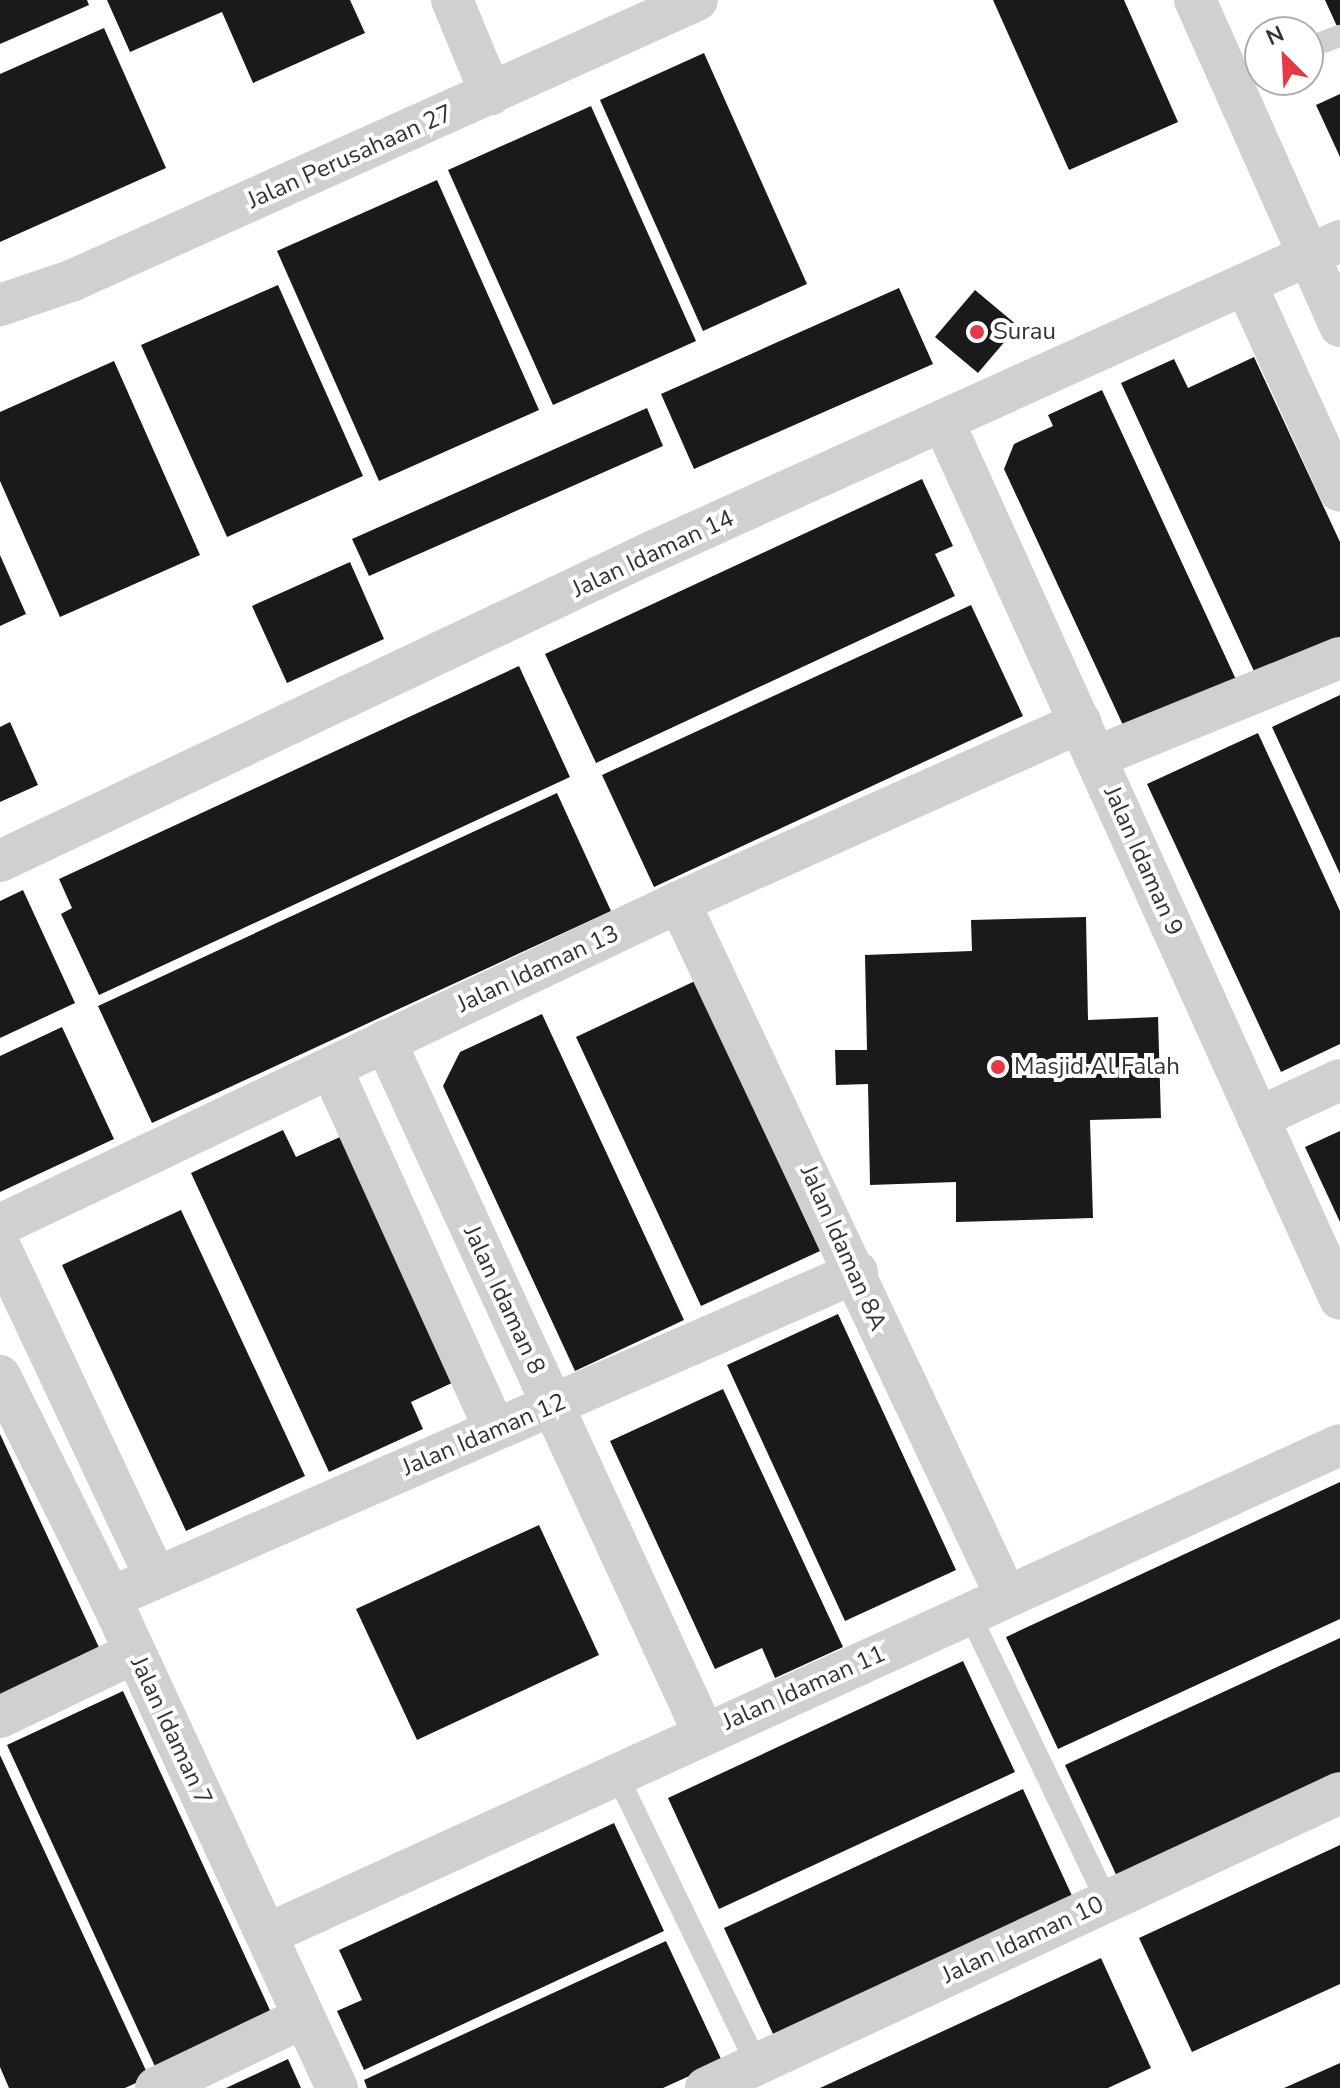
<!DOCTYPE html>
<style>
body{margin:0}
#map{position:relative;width:1340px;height:2088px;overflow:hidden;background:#fff;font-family:"Nunito Sans",sans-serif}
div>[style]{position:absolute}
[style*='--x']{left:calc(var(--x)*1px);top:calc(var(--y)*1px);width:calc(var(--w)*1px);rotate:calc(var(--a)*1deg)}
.building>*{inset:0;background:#1a1a1a}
.lane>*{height:22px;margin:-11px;padding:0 11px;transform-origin:11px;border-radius:11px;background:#d0d0d0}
.street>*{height:42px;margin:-21px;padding:0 21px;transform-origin:21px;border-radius:21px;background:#d0d0d0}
.dots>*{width:22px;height:22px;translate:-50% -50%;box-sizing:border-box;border:4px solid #fff;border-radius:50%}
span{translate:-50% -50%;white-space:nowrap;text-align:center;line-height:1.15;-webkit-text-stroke:8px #fff;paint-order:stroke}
.street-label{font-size:24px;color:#333}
.poi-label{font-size:24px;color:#333}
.left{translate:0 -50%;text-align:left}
.north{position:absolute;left:1244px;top:16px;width:80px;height:80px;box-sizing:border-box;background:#fff;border:2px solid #adadad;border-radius:50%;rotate:336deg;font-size:22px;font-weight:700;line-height:32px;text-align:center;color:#333}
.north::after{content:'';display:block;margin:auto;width:28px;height:36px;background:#e63946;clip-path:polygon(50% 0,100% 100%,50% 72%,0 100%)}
</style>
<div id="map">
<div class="building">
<div style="clip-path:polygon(0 0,87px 0,89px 5px,0 44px)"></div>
<div style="clip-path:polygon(107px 0,350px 0,365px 33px,253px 83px,222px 12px,130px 52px)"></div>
<div style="clip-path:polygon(993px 0,1124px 0,1178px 122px,1069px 170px)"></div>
<div style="clip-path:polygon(1325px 0,1340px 0,1340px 33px)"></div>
<div style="clip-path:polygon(104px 28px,166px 168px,0 242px,0 74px)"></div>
<div style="clip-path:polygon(704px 53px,807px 284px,703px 331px,600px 100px)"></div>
<div style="clip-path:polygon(1340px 94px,1340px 157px,1316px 105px)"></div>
<div style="clip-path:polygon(591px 106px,696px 341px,553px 405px,448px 170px)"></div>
<div style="clip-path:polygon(437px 180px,539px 410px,379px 481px,277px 251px)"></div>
<div style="clip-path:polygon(278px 285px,363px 476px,227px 537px,141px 345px)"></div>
<div style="clip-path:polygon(899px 288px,933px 364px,694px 469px,661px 394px)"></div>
<div style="clip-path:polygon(975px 290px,1018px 326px,978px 373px,935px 337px)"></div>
<div style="clip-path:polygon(1254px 357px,1340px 542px,1340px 645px,1259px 682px,1121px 383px,1174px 359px,1188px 388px)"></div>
<div style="clip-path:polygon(114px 361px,200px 555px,60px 617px,0 481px,0 412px)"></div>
<div style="clip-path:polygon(1102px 390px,1239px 686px,1129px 738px,1004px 469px,1014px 444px,1053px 426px,1048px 415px)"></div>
<div style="clip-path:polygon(647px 408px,663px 446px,369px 576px,352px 539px)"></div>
<div style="clip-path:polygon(922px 479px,953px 546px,935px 554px,955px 596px,596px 763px,545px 654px)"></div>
<div style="clip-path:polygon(0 555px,26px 614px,0 626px)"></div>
<div style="clip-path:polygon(350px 562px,384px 639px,287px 683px,252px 606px)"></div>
<div style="clip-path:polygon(971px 605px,1023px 716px,654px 887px,602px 775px)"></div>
<div style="clip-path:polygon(519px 666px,570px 777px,99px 995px,61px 914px,72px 908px,59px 879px)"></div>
<div style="clip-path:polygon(1340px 695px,1340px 874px,1272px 727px)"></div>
<div style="clip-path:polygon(10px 722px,38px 785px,0 802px,0 727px)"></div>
<div style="clip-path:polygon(1258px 733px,1340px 911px,1340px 1044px,1281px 1072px,1147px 784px)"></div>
<div style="clip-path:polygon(557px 793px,611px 911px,152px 1123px,98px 1006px)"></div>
<div style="clip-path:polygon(23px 890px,75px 1003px,0 1038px,0 901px)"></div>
<div style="clip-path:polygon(1086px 917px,1088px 1020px,1158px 1017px,1161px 1118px,1090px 1120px,1093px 1218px,956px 1222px,956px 1182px,870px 1185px,868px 1084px,836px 1085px,835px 1050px,867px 1050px,865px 955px,972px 951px,971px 920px)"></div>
<div style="clip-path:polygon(695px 981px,820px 1251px,701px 1306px,576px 1037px)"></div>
<div style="clip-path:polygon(542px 1014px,684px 1320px,575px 1371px,443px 1086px,460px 1052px)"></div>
<div style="clip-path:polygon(62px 1027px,114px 1139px,0 1192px,0 1056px)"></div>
<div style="clip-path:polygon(283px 1130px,296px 1157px,340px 1137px,454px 1382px,411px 1402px,423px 1429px,329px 1472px,191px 1173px)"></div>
<div style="clip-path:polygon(1340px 1131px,1340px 1222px,1305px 1147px)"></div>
<div style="clip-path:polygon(181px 1210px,305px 1476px,186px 1531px,62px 1265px)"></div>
<div style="clip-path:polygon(838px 1314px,956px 1570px,845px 1621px,727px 1365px)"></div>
<div style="clip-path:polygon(723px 1389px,843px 1647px,775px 1678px,762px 1648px,715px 1669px,610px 1441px)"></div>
<div style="clip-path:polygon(0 1434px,103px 1656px,0 1703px)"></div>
<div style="clip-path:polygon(1340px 1482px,1340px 1619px,1058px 1749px,1006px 1637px)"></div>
<div style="clip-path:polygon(539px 1525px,599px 1655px,417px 1740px,356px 1609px)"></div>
<div style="clip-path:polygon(1340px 1638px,1340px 1781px,1120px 1883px,1065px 1765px)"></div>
<div style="clip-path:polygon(963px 1661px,1015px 1772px,719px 1909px,668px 1798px)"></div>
<div style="clip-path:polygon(123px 1691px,274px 2019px,158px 2073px,7px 1745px)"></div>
<div style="clip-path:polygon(0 1755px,149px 2077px,125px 2088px,9px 2088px,0 2067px)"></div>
<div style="clip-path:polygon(1023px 1789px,1073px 1898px,774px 2036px,724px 1928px)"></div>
<div style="clip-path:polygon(614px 1823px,664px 1931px,364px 2070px,337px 2011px,362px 2000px,339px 1950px)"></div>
<div style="clip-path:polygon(1340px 1845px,1340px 1984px,1192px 2052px,1139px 1938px)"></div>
<div style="clip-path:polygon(666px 1941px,722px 2061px,663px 2088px,367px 2088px,364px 2080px)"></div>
<div style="clip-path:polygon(1101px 1958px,1151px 2068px,1108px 2088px,820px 2088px)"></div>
<div style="clip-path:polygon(288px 2059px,301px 2088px,226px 2088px)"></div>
<div style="clip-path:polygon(1340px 2063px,1340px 2088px,1284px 2088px,1302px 2080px)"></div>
</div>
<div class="lane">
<div style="--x:1308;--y:48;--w:34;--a:-21"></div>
<div style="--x:1229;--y:79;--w:33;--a:-21"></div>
<div style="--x:969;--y:1613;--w:319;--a:64.4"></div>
<div style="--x:617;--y:1775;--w:321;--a:64.2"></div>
</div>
<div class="street">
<div style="--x:452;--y:0;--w:102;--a:67.5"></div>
<div style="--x:1195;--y:0;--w:357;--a:66"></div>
<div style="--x:1246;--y:285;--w:226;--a:65.5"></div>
<div style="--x:0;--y:305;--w:75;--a:-18.7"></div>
<div style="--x:71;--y:281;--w:686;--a:-24.17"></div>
<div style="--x:944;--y:423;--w:961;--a:65.67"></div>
<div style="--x:1096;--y:757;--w:263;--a:-22.1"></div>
<div style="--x:0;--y:861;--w:722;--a:-25.36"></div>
<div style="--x:652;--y:552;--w:755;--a:-24.32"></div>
<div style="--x:679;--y:902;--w:767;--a:64.77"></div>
<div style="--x:385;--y:1041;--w:763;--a:65.28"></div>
<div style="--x:331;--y:1068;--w:397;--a:65.6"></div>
<div style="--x:1258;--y:1118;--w:90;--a:-24.9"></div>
<div style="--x:0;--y:1225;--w:752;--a:-25.44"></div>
<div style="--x:679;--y:902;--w:440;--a:-24.1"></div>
<div style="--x:0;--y:1247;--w:364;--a:64.8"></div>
<div style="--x:0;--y:1376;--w:248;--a:63.6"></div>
<div style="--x:110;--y:1598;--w:540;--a:65.14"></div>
<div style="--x:110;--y:1598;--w:815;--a:-23.58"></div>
<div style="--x:0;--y:1717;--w:148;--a:-25.5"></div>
<div style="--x:268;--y:1934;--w:1178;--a:-24.52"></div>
<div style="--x:156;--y:2088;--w:164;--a:-25.6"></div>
<div style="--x:706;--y:2088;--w:699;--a:-24.95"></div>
</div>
<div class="dots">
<div style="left:977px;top:332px;background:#e63946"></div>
<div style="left:998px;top:1067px;background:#e63946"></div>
</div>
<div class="street-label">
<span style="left:350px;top:157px;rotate:-24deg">Jalan Perusahaan 27</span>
<span style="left:653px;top:554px;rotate:-25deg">Jalan Idaman 14</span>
<span style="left:1143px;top:861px;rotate:66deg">Jalan Idaman 9</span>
<span style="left:538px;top:969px;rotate:-25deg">Jalan Idaman 13</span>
<span style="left:843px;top:1248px;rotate:66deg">Jalan Idaman 8A</span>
<span style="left:504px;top:1300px;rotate:65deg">Jalan Idaman 8</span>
<span style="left:484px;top:1435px;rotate:-23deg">Jalan Idaman 12</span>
<span style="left:804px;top:1688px;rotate:-24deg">Jalan Idaman 11</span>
<span style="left:171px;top:1731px;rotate:65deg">Jalan Idaman 7</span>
<span style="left:1023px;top:1940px;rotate:-25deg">Jalan Idaman 10</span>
</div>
<div class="poi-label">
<span class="left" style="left:993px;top:332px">Surau</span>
<span class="left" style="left:1014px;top:1067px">Masjid Al Falah</span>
</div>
<div class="north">N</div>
</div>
